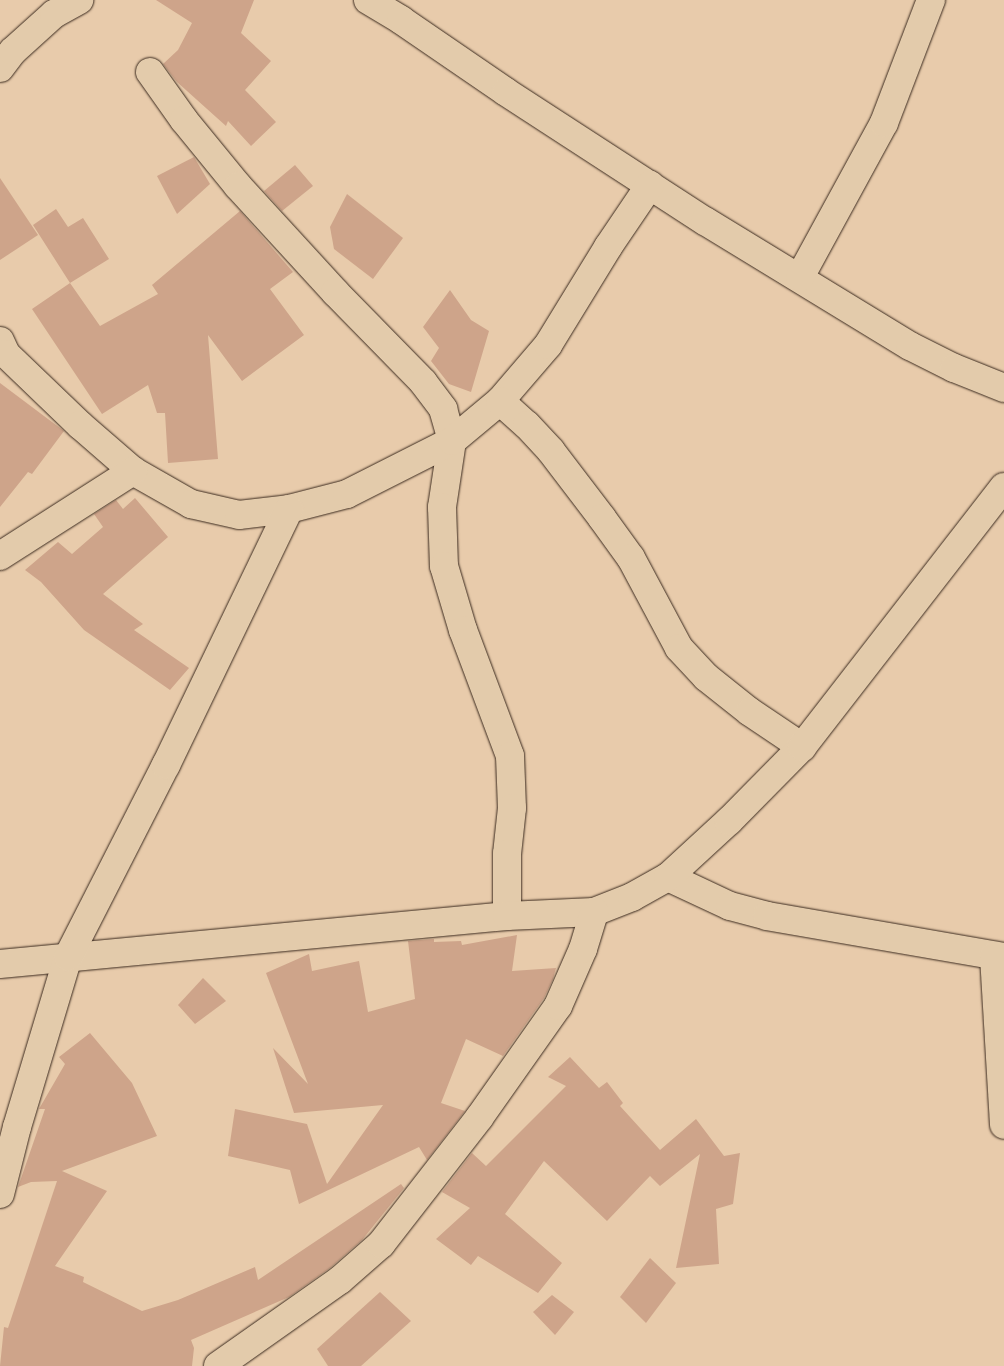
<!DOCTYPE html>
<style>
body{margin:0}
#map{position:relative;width:1004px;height:1366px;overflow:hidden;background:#e8cbab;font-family:Sriracha,sans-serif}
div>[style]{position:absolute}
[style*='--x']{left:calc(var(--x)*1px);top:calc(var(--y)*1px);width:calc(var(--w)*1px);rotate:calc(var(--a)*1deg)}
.building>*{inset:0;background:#cea48a}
.roads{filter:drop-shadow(0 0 1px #3b2a1e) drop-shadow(0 0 1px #3b2a1e)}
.minor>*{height:28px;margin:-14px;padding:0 14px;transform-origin:14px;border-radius:14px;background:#e3cbab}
span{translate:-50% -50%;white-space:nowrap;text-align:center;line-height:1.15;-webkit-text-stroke:5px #e3cbab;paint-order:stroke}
</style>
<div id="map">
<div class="building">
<div style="clip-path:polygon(156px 0,254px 0,241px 33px,271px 61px,245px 90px,276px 122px,251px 146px,228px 121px,226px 126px,177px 82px,163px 64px,178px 50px,192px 23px)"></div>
<div style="clip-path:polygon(194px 157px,210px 184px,177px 214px,157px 176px)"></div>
<div style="clip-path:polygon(295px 165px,313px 186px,282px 211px,264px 191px)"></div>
<div style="clip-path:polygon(0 178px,38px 235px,0 260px)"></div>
<div style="clip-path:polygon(347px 194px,403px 238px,373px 279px,334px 249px,330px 227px)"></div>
<div style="clip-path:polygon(56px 209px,68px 227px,83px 218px,109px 259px,70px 283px,33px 225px)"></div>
<div style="clip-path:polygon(240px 211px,293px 272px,270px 289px,304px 335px,242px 381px,208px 335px,218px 459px,168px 463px,165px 413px,157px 413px,148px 385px,102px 414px,32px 309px,70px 283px,100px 326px,158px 294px,152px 285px)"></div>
<div style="clip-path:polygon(450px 290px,471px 320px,489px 331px,471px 392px,449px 384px,431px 361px,439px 348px,423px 327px)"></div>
<div style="clip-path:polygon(0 383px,64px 431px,32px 474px,28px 472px,0 507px)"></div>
<div style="clip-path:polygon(135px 498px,168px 537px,103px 594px,143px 624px,134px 630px,189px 668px,170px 690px,84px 630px,41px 582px,25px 570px,58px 542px,72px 554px,103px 527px,94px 514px,116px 500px,123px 509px)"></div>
<div style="clip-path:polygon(517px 935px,512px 971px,556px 968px,553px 979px,544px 998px,503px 1056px,466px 1039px,441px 1103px,465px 1111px,427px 1160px,419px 1147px,299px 1204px,290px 1170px,228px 1156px,235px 1109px,307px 1124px,327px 1184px,383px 1105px,294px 1113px,273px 1048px,308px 1084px,266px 973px,309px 954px,312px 971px,359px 961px,368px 1012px,415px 999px,408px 941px,434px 939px,434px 942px,461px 941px,462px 945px)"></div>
<div style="clip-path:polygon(203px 978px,226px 1001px,195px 1024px,178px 1005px)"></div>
<div style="clip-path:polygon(90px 1033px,132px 1083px,157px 1136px,62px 1171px,107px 1191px,55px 1266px,84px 1277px,83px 1282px,142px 1311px,178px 1300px,255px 1267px,258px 1280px,401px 1184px,404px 1188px,362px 1240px,330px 1268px,289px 1297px,191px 1340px,194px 1348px,192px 1366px,0 1366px,4px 1327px,8px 1328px,57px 1181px,31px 1182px,18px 1187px,45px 1109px,39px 1109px,65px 1064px,59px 1057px)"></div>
<div style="clip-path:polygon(570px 1057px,599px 1088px,607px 1082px,623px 1103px,620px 1106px,660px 1150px,696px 1119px,724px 1156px,740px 1153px,733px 1204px,716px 1209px,719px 1264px,676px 1268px,700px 1154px,660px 1186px,650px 1176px,607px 1221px,544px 1161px,505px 1214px,562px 1263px,538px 1293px,478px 1256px,471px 1265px,436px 1239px,470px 1208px,442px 1192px,472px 1153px,486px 1166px,566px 1086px,548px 1077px)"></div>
<div style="clip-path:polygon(650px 1258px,676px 1283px,646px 1323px,620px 1297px)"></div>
<div style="clip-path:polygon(380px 1292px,411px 1321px,361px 1366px,328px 1366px,317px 1349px)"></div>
<div style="clip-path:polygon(552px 1295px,574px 1312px,555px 1335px,533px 1312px)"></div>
</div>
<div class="roads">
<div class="minor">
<div style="--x:368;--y:0;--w:39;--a:31"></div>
<div style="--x:401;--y:20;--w:127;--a:34.4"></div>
<div style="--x:506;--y:92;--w:237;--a:33"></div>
<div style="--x:705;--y:221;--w:240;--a:31.4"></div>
<div style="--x:910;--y:346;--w:49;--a:26.6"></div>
<div style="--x:954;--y:368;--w:54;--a:21.8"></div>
<div style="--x:0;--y:68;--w:21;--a:-53"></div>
<div style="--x:13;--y:51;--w:55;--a:-42.1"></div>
<div style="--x:54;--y:14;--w:29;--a:-29"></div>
<div style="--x:150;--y:72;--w:59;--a:54.7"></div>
<div style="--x:184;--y:120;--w:85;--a:50.7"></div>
<div style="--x:238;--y:186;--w:144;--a:47.5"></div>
<div style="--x:335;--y:292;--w:126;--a:45.6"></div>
<div style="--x:423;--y:382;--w:34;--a:53"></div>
<div style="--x:443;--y:409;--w:33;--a:74"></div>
<div style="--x:452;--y:441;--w:67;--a:98.6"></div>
<div style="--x:442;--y:507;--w:59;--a:88.1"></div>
<div style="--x:444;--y:566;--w:67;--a:73.5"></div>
<div style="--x:463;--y:630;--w:134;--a:69.5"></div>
<div style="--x:510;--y:756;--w:52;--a:87.8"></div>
<div style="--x:512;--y:808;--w:46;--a:96.2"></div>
<div style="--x:507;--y:854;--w:62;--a:90"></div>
<div style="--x:800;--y:277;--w:175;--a:-61.4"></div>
<div style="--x:884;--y:123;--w:132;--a:-69.1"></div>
<div style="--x:0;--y:341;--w:14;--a:65"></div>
<div style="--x:6;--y:354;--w:103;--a:43.8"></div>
<div style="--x:80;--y:425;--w:70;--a:41"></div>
<div style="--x:133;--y:471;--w:67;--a:29.6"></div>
<div style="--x:191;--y:504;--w:49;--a:12.9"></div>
<div style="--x:239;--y:515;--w:50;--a:-6.8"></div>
<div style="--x:289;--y:509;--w:60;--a:-14.5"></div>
<div style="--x:347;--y:494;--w:118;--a:-26.8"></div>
<div style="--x:452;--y:441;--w:62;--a:-39.8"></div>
<div style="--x:500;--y:401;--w:74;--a:-49.4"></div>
<div style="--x:548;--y:345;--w:115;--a:-58.5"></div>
<div style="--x:608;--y:247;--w:75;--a:-55.9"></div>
<div style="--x:500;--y:401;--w:36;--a:42"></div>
<div style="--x:527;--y:425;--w:35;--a:47"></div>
<div style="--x:551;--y:451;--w:84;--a:52.7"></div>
<div style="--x:602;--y:518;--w:49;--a:54.1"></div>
<div style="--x:631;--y:558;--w:102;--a:61.9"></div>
<div style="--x:679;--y:648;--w:40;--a:47"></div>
<div style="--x:706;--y:677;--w:56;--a:38.5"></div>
<div style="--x:750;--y:712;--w:63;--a:33.9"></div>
<div style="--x:0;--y:556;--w:158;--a:-32.6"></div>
<div style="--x:668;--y:877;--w:68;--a:25.1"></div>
<div style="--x:730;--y:906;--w:38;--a:15"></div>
<div style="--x:767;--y:916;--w:241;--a:9.8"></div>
<div style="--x:994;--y:956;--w:169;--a:86.6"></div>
<div style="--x:0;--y:964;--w:509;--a:-5.41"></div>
<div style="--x:507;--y:916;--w:87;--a:-2.6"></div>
<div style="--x:594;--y:912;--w:41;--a:-21.5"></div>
<div style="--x:632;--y:897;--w:41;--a:-29.1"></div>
<div style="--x:668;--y:877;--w:83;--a:-42.6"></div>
<div style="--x:729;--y:821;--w:104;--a:-45.4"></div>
<div style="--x:802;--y:747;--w:329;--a:-52.2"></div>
<div style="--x:0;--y:1194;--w:69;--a:-75.8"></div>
<div style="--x:17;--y:1127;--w:177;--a:-73.3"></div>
<div style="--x:68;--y:957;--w:216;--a:-63"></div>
<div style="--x:166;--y:765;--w:284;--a:-64.3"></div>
<div style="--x:218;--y:1366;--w:149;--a:-35.2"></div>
<div style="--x:340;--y:1280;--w:55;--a:-41.3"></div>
<div style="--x:381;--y:1244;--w:160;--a:-52.1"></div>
<div style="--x:479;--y:1118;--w:137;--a:-54.8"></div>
<div style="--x:558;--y:1006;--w:62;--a:-66.3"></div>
<div style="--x:583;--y:949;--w:39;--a:-73"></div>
</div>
</div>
</div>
